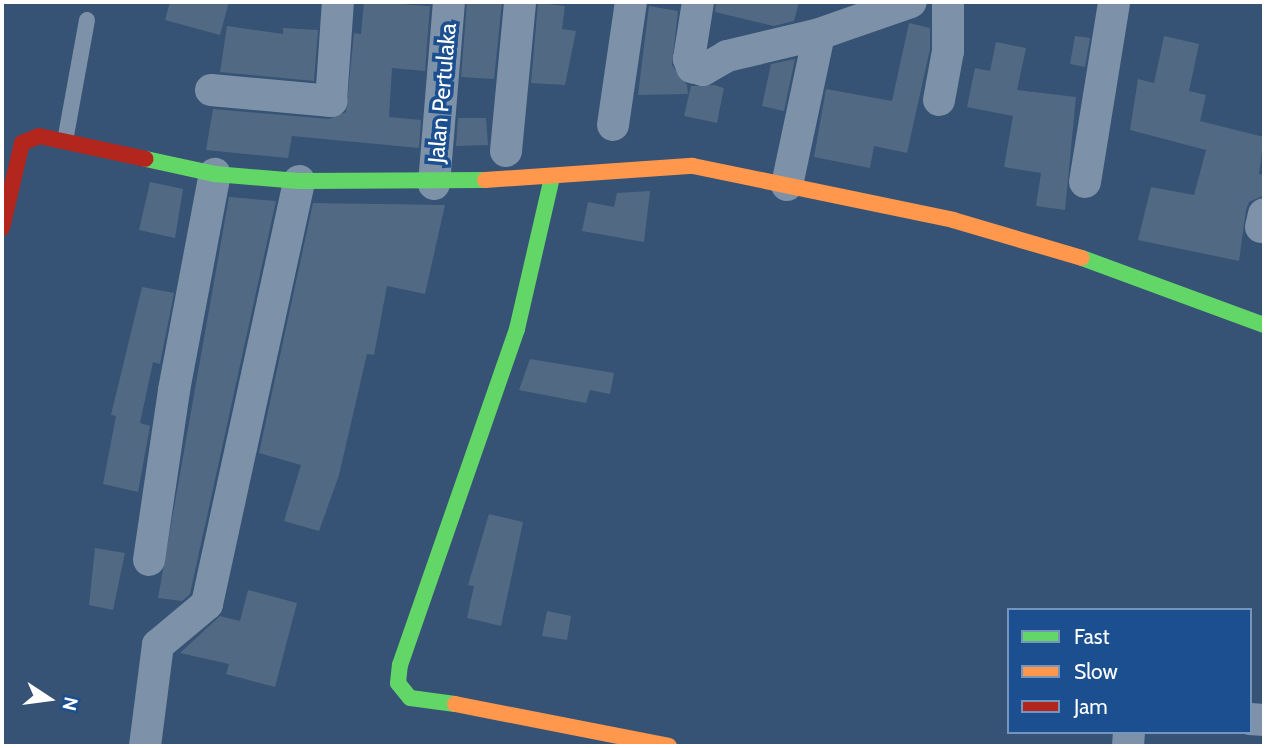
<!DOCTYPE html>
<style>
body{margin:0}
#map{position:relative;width:1266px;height:748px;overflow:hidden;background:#365274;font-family:Cabin,sans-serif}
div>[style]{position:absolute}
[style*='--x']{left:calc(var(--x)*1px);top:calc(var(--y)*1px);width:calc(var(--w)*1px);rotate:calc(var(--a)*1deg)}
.building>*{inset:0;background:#526984}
.lane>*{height:16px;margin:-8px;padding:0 8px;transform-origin:8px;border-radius:8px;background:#7d92a8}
.street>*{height:32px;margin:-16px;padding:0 16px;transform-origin:16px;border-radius:16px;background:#7d92a8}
.fast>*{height:16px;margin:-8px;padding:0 8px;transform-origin:8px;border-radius:8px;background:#63d668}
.slow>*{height:16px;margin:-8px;padding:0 8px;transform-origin:8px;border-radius:8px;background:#ff974d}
.jam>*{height:16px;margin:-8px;padding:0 8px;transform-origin:8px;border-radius:8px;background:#b3261e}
span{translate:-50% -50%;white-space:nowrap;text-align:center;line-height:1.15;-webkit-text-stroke:7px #1b4f8f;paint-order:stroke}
.street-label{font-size:23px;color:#fff}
.frame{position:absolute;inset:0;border:4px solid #fff;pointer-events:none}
.legend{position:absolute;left:1007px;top:608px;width:245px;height:126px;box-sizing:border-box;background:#1b4f8f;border:2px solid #7695bc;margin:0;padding:9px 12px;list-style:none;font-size:21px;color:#fff}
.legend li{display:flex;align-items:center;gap:14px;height:35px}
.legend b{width:35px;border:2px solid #7695bc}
.north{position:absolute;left:14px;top:664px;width:70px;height:70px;-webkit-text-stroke:5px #1b4f8f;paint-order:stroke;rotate:103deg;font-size:19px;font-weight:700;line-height:28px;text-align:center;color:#fff}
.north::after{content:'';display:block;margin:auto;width:24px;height:32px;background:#fff;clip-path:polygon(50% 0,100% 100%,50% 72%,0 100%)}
</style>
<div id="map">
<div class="building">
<div style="clip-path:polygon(170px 2px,229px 2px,220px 35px,165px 20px)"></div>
<div style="clip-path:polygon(364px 2px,430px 6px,425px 71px,392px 68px,389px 117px,421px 120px,419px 148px,292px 136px,288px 158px,206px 150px,213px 109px,329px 119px,346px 112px,354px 33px,361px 34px)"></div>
<div style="clip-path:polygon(467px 2px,502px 2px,494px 79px,461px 77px)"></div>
<div style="clip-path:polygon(716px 2px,799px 2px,794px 21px,774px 26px,715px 12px)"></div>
<div style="clip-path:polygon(538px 3px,565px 6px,562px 29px,576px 31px,565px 85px,531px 83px)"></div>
<div style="clip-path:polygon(649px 6px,678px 11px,672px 65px,687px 85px,688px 94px,638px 95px)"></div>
<div style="clip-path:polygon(909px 23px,930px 28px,930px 49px,907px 153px,874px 146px,870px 168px,814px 157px,826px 89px,892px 101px)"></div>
<div style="clip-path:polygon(227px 26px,283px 34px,283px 28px,318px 30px,314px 81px,220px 72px)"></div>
<div style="clip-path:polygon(1075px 36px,1090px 38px,1085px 67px,1070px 64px)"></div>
<div style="clip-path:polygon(1164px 36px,1199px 44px,1189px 91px,1206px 95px,1200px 121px,1264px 137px,1259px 174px,1264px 175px,1264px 188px,1262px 196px,1249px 202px,1246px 210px,1239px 261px,1138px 240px,1151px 187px,1194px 195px,1206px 150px,1130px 130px,1138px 79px,1154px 83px)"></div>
<div style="clip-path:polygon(996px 42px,1026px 48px,1017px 90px,1076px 97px,1065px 210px,1036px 206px,1041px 173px,1004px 167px,1013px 116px,967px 107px,975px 68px,990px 71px)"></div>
<div style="clip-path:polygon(795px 59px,784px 111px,762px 106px,771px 64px)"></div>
<div style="clip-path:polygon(714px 85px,724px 88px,717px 123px,684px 116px,691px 86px)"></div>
<div style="clip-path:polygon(458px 118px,486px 118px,488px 145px,456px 146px)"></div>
<div style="clip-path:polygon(150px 182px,183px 189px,175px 238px,139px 230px)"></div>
<div style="clip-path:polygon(650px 191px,644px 242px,582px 231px,588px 202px,614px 207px,617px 193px)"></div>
<div style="clip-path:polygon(229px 197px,276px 201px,190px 594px,182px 601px,158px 598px)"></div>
<div style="clip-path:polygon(313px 203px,445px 205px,425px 294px,387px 286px,374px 355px,367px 354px,339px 475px,319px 531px,284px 521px,301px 465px,259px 453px)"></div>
<div style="clip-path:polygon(142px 287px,174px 293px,160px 364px,153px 362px,140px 423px,150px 426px,138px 492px,103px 484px,116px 416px,111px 415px)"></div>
<div style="clip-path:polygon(530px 359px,614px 373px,610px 394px,590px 390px,586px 403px,519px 390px)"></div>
<div style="clip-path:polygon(489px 514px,523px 522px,501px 626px,467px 618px,474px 586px,468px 585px)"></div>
<div style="clip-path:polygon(95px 548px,125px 553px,113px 610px,89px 605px)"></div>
<div style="clip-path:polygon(248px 590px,297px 603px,275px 687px,226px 674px,229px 664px,180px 653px,220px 616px,240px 621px)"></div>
<div style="clip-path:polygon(547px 611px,571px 616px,567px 640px,542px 636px)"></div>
</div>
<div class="lane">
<div style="--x:65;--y:141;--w:123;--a:-79.7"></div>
</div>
<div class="street">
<div style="--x:698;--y:2;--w:58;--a:99"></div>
<div style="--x:689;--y:59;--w:9;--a:69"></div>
<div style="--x:692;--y:67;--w:11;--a:15"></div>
<div style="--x:703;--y:70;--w:28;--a:-30"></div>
<div style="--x:727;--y:56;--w:95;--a:-13.4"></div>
<div style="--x:819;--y:34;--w:97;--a:-19.2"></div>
<div style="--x:211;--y:90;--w:121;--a:5.2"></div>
<div style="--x:331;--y:101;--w:99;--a:-86"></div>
<div style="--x:939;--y:100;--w:50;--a:-79.6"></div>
<div style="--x:948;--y:51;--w:49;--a:-90"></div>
<div style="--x:613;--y:125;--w:124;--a:-81.7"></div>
<div style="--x:506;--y:151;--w:150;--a:-84.6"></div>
<div style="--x:1085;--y:182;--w:182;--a:-80.8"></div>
<div style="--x:434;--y:184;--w:183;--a:-85.3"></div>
<div style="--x:787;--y:185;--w:154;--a:-78"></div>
<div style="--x:1261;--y:227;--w:13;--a:-77"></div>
<div style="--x:149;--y:560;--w:172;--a:-81.6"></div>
<div style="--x:174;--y:390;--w:220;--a:-79.3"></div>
<div style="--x:1250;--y:719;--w:14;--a:4"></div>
<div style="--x:145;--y:746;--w:102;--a:-82.7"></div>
<div style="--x:158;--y:645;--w:64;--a:-39.9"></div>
<div style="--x:207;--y:604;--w:433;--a:-77.7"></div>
<div style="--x:1128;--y:746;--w:14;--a:-86"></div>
</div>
<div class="fast">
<div style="--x:146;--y:159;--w:71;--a:12.3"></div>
<div style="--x:215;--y:174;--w:84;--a:4.8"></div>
<div style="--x:299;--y:181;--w:186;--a:-0.3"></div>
<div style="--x:1082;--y:258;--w:194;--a:20.2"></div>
<div style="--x:455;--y:704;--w:45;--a:-172.4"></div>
<div style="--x:410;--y:698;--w:19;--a:-129"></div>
<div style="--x:398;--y:683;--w:18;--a:-84"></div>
<div style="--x:400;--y:665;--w:356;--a:-70.8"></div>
<div style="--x:517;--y:329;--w:156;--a:-77"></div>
</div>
<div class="slow">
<div style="--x:485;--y:180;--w:208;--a:-3.9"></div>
<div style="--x:693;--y:166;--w:266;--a:11.7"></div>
<div style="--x:953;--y:220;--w:134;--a:16.4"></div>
<div style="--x:455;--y:704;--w:218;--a:11.1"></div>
</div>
<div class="jam">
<div style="--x:2;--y:228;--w:87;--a:-76.8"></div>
<div style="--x:22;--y:143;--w:18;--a:-22"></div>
<div style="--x:39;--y:136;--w:109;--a:12.1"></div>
</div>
<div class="street-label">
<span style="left:442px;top:93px;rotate:-85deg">Jalan Pertulaka</span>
</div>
<div class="frame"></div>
<ul class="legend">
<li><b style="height:9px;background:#63d668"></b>Fast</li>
<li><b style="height:9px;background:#ff974d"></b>Slow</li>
<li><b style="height:9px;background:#b3261e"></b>Jam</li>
</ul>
<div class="north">N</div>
</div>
